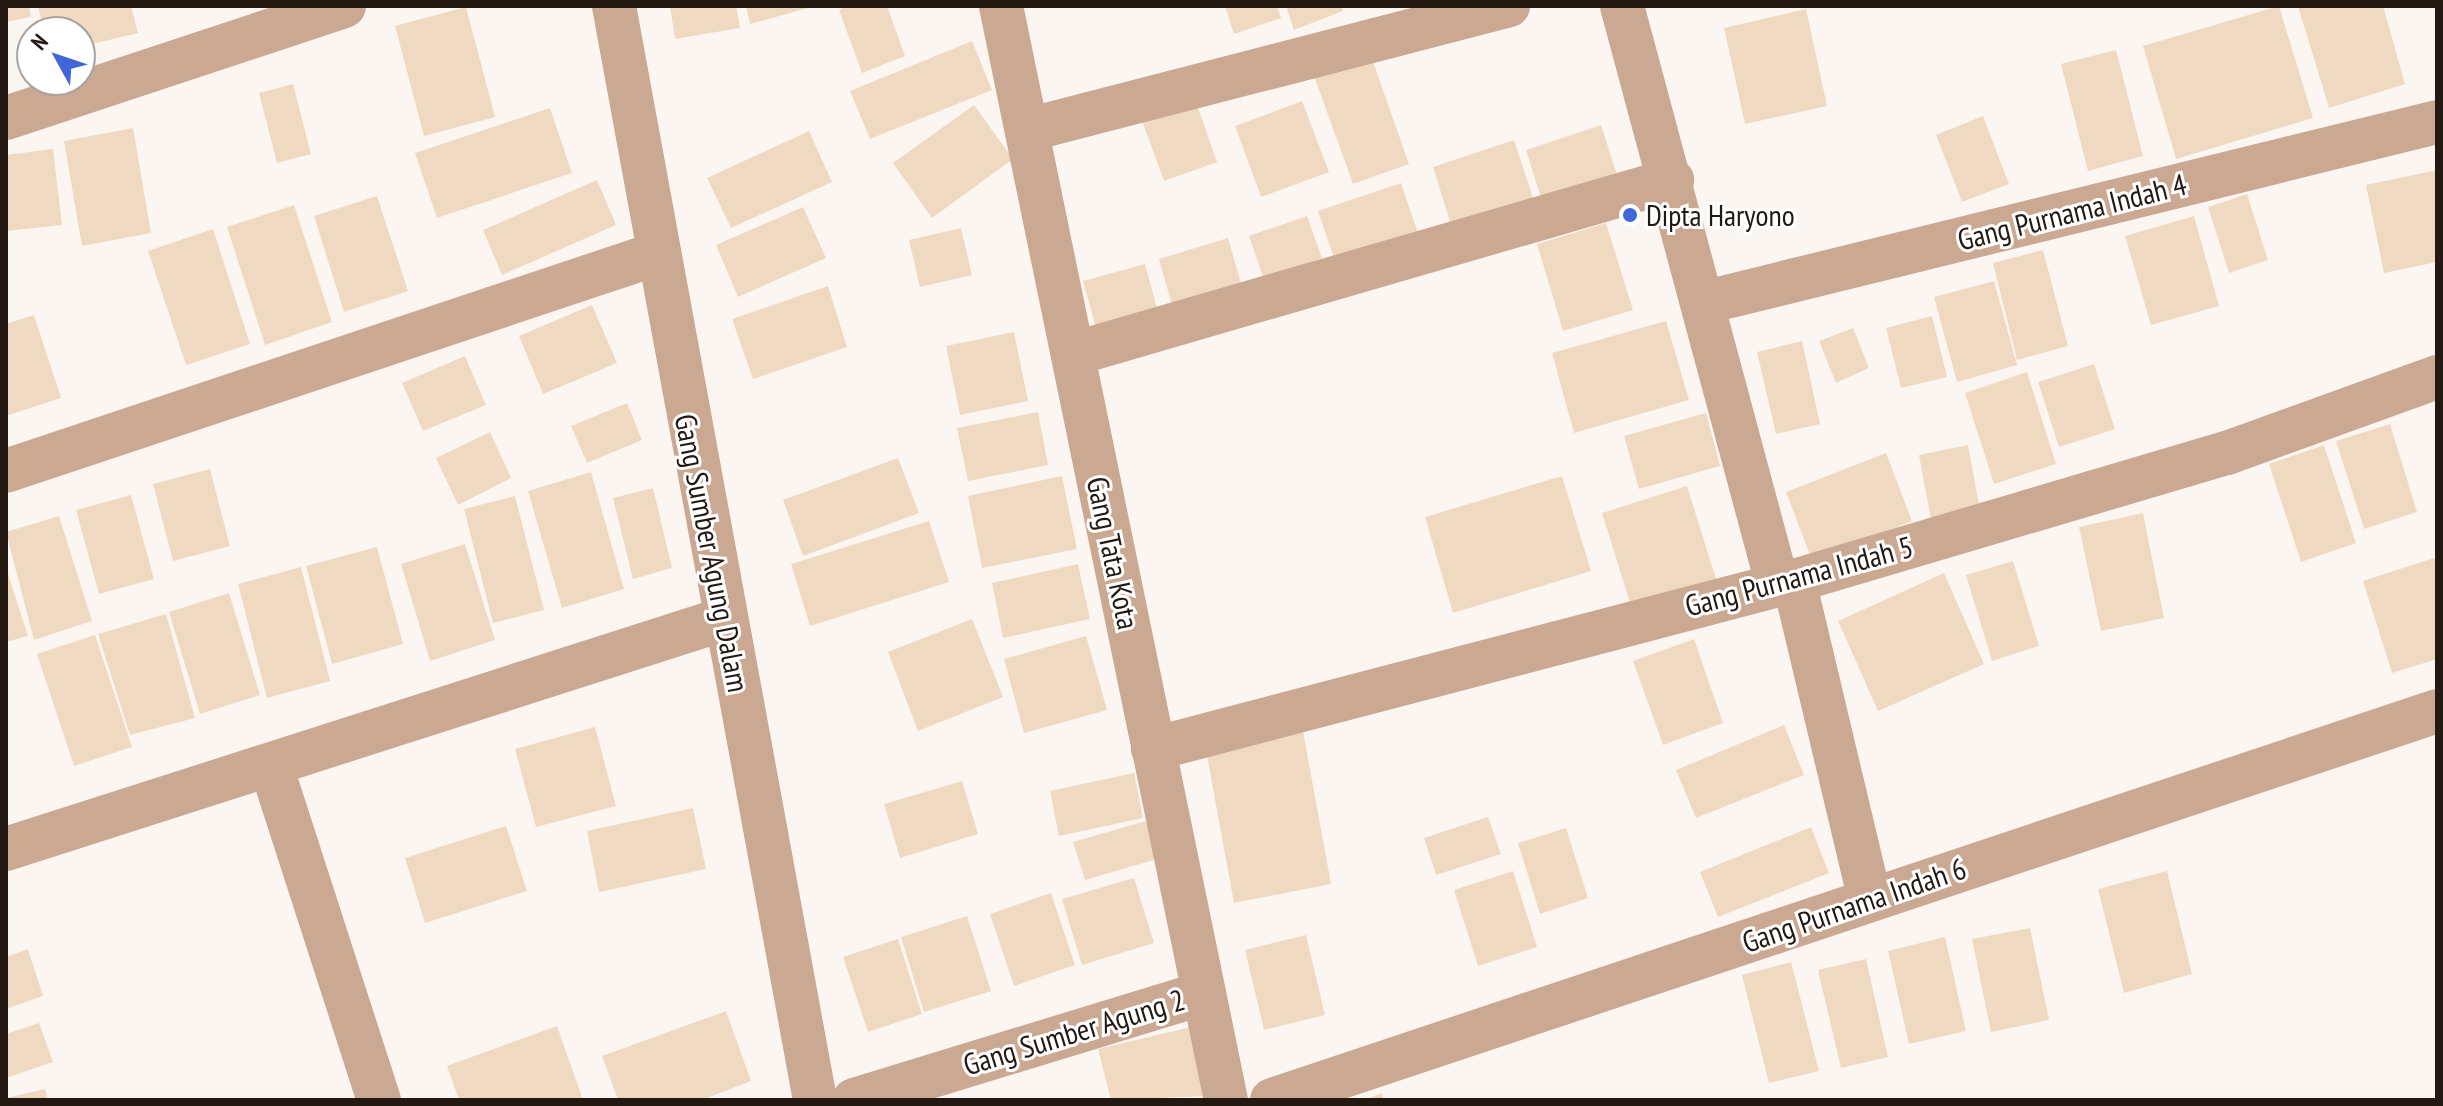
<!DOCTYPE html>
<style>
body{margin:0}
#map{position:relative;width:2443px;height:1106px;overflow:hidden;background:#fcf6f3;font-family:"PT Sans Narrow",sans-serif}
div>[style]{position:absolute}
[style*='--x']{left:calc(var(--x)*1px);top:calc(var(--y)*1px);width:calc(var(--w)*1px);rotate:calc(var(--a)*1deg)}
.building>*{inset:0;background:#f0d9c1}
.minor>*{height:44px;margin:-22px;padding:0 22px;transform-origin:22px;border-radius:22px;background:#cba891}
.dots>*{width:22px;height:22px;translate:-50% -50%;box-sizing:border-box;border:4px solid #fff;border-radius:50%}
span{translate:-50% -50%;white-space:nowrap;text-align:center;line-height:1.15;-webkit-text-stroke:6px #fff;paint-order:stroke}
.street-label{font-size:30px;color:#231812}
.poi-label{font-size:30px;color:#231812}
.left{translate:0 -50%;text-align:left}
.frame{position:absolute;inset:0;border:8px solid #231812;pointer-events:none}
.north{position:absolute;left:16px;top:16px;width:80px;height:80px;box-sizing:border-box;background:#fff;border:2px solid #a7a3a0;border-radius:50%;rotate:310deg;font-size:22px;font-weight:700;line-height:32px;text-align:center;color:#231812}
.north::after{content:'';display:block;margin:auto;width:28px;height:36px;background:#4066d8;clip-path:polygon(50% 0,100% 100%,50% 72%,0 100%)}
</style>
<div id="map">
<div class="building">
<div style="clip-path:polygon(6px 6px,29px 6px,31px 17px,6px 22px)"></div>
<div style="clip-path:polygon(38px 6px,131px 6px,138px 33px,80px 47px,80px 32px,44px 32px)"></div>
<div style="clip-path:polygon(670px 6px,736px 6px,740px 28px,675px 39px)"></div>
<div style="clip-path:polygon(746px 6px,812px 6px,812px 7px,750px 24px)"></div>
<div style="clip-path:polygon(848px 6px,887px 6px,905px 56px,862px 73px,839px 10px)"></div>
<div style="clip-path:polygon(1225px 6px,1277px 6px,1281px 18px,1234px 34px)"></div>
<div style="clip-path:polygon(1286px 6px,1341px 6px,1343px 11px,1294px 30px)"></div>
<div style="clip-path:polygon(2279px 6px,2313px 118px,2176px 159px,2143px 46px)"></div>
<div style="clip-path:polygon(2298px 6px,2383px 6px,2405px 84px,2329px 108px)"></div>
<div style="clip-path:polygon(466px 7px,495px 117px,424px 136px,395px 26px)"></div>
<div style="clip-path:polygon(1806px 9px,1827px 106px,1745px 124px,1724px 28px)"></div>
<div style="clip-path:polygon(972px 41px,992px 90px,870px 139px,850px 91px)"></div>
<div style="clip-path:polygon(2116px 50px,2143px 156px,2088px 171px,2061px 64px)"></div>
<div style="clip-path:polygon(1371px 56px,1409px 164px,1353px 184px,1314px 76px)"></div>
<div style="clip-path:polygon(293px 84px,311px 154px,277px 163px,259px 93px)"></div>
<div style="clip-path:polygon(1195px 99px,1217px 162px,1164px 181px,1141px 118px)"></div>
<div style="clip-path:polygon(1302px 101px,1329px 172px,1261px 197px,1235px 126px)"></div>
<div style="clip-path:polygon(974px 105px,1013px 159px,932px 218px,893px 163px)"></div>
<div style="clip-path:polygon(550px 108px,572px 173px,437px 218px,415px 153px)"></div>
<div style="clip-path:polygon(1983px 116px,2009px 184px,1962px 202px,1936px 135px)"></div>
<div style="clip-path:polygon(1601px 125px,1620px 184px,1544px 208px,1526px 150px)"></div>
<div style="clip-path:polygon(133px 128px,151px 233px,82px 246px,64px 141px)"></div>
<div style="clip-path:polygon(809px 131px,832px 182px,731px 228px,707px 178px)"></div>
<div style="clip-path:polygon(1514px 140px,1534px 201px,1452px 228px,1433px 167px)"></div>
<div style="clip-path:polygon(53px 149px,62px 225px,6px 231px,6px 155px)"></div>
<div style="clip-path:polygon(2437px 170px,2437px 262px,2384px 273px,2366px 185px)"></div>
<div style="clip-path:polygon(597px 180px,616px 225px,502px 275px,483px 230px)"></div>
<div style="clip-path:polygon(1401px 183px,1419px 236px,1336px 264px,1318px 211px)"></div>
<div style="clip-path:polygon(2247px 194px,2268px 260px,2229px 273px,2208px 207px)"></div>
<div style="clip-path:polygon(377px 196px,408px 291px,344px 312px,314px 216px)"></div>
<div style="clip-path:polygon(294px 205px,332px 322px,265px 345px,227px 227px)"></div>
<div style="clip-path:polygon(803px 207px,826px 258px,738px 297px,716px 245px)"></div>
<div style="clip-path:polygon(1307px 216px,1322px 258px,1264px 280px,1249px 236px)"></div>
<div style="clip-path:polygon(2194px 216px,2219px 306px,2151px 325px,2125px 236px)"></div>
<div style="clip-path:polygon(1606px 223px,1633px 310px,1563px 331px,1537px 244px)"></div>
<div style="clip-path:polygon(961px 228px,972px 275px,920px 287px,909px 240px)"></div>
<div style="clip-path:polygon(213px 229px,250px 344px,186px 365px,148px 251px)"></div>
<div style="clip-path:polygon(1228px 238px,1241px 283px,1172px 305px,1159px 259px)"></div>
<div style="clip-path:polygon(2043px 250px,2068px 346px,2017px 360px,1993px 263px)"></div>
<div style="clip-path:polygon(1145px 264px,1158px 312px,1096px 328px,1083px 281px)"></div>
<div style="clip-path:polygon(1994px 281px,2017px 365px,1957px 382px,1934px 297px)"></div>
<div style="clip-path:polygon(828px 286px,847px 347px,753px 379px,732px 319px)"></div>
<div style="clip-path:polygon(592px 305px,617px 363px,543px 394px,519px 336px)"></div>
<div style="clip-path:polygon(34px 315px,61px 398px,6px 416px,6px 324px)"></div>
<div style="clip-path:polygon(1932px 316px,1947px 377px,1901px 388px,1886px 328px)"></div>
<div style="clip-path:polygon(1666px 321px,1689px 400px,1574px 433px,1552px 353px)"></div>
<div style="clip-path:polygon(1853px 328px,1869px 368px,1836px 383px,1819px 341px)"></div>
<div style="clip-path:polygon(1014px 332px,1028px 401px,960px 415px,946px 346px)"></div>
<div style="clip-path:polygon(1802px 341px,1820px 424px,1776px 434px,1757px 352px)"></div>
<div style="clip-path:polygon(465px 356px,486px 405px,423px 431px,402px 383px)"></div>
<div style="clip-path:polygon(2094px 364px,2115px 429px,2059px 447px,2038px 382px)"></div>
<div style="clip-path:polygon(2027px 372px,2056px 464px,1994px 484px,1965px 393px)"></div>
<div style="clip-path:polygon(627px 403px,642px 440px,587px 463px,571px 426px)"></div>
<div style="clip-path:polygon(1038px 412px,1048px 465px,968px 481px,957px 428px)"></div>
<div style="clip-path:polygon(1706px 413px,1720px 466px,1639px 489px,1624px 436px)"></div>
<div style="clip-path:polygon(2390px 424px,2417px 512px,2364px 529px,2336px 441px)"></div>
<div style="clip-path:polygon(490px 432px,511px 478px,458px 505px,436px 458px)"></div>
<div style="clip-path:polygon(1968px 445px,1981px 516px,1932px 525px,1919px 455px)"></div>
<div style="clip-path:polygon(2324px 445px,2356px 543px,2301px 562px,2269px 464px)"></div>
<div style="clip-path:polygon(1886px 453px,1912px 521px,1812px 560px,1786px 492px)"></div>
<div style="clip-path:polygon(898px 458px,919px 513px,803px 556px,783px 500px)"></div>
<div style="clip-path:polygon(210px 469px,230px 546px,173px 561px,153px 484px)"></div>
<div style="clip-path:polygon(591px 472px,624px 589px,562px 608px,528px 491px)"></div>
<div style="clip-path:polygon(1062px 476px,1077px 549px,982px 568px,968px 496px)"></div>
<div style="clip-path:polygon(1562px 476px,1591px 571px,1453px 613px,1425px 517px)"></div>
<div style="clip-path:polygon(1687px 486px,1716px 579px,1631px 606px,1602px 513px)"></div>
<div style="clip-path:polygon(653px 488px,672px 568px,633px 579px,613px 498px)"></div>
<div style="clip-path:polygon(131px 495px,154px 579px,99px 594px,76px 510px)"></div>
<div style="clip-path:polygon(515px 496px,544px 610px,493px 623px,464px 509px)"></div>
<div style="clip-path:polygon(2143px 513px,2164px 618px,2101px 631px,2079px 527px)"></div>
<div style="clip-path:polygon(59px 516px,92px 621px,34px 640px,6px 532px)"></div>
<div style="clip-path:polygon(929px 521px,949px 582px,810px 626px,791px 564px)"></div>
<div style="clip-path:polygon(465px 544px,495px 640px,430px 661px,401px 564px)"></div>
<div style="clip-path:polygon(377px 547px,403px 644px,332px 664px,306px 566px)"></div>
<div style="clip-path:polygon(2437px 557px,2437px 659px,2392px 673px,2363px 581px)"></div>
<div style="clip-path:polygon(2013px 561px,2039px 646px,1992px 661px,1966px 575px)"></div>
<div style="clip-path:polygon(1078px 564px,1090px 619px,1003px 638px,992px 583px)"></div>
<div style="clip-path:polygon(301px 567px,330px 681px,267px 698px,238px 584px)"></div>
<div style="clip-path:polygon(6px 568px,28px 636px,6px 642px)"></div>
<div style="clip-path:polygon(1944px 573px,1984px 664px,1878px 711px,1838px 621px)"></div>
<div style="clip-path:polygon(229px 593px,260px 695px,200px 714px,169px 612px)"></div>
<div style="clip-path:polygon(166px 614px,195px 718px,130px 735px,98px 634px)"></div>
<div style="clip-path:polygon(972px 619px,1003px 697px,918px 731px,888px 652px)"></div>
<div style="clip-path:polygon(95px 635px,132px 747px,74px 766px,37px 654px)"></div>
<div style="clip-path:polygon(1086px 636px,1107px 710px,1024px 733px,1004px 659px)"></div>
<div style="clip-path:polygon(1694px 639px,1723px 723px,1663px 745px,1633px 661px)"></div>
<div style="clip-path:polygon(1784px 725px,1804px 775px,1696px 818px,1676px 770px)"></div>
<div style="clip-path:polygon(595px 727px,616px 806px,536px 827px,515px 749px)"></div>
<div style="clip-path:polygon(1303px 731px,1331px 884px,1234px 903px,1206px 750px)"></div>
<div style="clip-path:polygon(1134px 773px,1143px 818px,1059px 836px,1050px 791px)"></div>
<div style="clip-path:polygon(962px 781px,978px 834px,900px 858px,884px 804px)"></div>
<div style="clip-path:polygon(693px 808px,706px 869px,599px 892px,587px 831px)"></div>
<div style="clip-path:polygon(1488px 817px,1501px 854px,1436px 875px,1424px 838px)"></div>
<div style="clip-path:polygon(1146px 821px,1157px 859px,1085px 880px,1073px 842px)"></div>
<div style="clip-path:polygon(506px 826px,527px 891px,425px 923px,405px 858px)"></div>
<div style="clip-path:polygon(1811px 827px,1829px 873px,1718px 917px,1700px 872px)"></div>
<div style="clip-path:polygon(1566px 828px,1588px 898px,1540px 914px,1518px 843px)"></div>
<div style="clip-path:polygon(1513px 871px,1537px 947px,1478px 966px,1454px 890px)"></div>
<div style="clip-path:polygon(2167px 871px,2192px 974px,2124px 993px,2098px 889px)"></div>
<div style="clip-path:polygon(1134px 878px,1154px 943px,1082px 965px,1062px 899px)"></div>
<div style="clip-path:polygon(1051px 893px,1075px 965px,1014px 986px,990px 914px)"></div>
<div style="clip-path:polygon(967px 916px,991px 991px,924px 1012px,901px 937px)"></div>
<div style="clip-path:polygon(2030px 928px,2049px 1020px,1991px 1032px,1972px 939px)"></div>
<div style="clip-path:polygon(1306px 935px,1325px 1015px,1264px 1030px,1245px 950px)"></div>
<div style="clip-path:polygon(1945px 937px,1966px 1031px,1909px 1044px,1888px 951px)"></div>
<div style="clip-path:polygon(898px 939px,922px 1014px,868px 1032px,843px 957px)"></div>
<div style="clip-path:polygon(28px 949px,43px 996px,6px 1009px,6px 957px)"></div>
<div style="clip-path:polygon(1866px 959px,1888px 1057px,1841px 1068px,1818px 970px)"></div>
<div style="clip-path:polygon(1791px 962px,1819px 1071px,1769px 1083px,1742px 975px)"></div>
<div style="clip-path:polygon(726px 1011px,751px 1081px,702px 1100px,618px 1100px,602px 1056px)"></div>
<div style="clip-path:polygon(39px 1023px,53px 1062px,6px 1078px,6px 1034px)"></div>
<div style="clip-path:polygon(557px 1026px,583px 1100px,459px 1100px,447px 1066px)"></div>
<div style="clip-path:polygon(1191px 1027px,1207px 1096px,1111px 1100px,1098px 1049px)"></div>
<div style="clip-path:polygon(45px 1089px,48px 1100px,6px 1100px,6px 1098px)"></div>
<div style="clip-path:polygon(1382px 1093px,1384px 1100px,1364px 1100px)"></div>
</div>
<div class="minor">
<div style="--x:614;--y:6;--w:1112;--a:79.59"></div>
<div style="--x:1001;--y:6;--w:1117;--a:78.38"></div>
<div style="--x:1622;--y:6;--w:597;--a:74.96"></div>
<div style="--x:6;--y:118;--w:356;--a:-18.3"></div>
<div style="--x:1027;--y:130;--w:497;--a:-14.5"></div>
<div style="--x:1706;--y:302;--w:753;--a:-13.83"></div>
<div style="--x:1073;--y:354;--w:624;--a:-16.2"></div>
<div style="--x:6;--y:471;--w:685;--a:-18.46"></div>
<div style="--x:1794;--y:581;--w:327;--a:76.6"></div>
<div style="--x:1153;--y:749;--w:663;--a:-14.69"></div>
<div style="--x:1794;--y:581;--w:452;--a:-16.5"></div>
<div style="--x:2227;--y:453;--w:223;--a:-19.9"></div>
<div style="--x:271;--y:766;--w:351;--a:72.1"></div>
<div style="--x:6;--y:849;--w:754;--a:-17.76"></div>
<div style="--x:854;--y:1100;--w:365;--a:-17"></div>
<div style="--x:1272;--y:1100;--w:1228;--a:-18.46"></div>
</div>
<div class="dots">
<div style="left:1630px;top:215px;background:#4066d8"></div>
</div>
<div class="street-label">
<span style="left:2072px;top:212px;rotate:-14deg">Gang Purnama Indah 4</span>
<span style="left:712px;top:553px;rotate:79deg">Gang Sumber Agung Dalam</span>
<span style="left:1113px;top:553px;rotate:78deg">Gang Tata Kota</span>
<span style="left:1799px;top:576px;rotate:-15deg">Gang Purnama Indah 5</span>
<span style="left:1854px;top:905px;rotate:-19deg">Gang Purnama Indah 6</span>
<span style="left:1074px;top:1032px;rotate:-17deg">Gang Sumber Agung 2</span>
</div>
<div class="poi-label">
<span class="left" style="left:1646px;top:215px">Dipta Haryono</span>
</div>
<div class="frame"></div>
<div class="north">N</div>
</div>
